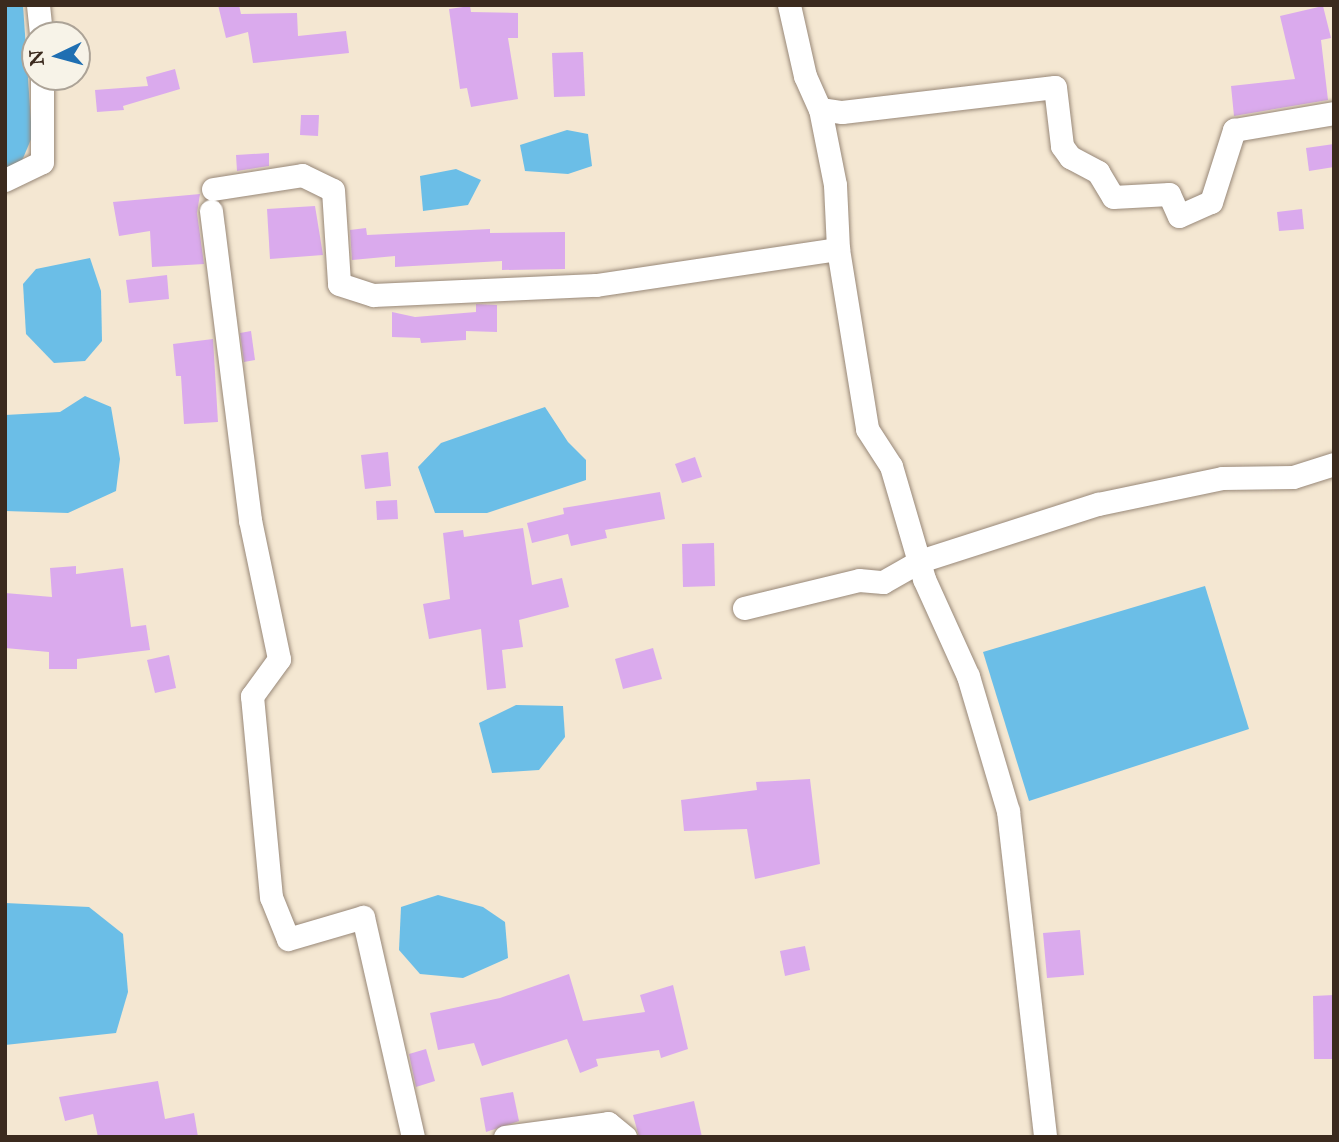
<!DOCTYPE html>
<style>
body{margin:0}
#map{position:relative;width:1339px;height:1142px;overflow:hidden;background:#f4e7d2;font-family:"IM FELL Great Primer",serif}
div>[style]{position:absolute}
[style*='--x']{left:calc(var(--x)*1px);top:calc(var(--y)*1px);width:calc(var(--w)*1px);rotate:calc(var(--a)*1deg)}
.water>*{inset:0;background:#6bbee7}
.building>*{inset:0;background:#daaaed}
.roads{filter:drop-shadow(0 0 2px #988878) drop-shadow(0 0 2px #988878)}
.street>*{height:23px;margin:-11.5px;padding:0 11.5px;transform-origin:11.5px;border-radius:11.5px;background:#fff}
span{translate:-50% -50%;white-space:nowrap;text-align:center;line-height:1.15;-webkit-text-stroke:6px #f7f3e8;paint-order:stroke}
.frame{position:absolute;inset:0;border:7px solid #3b2a1e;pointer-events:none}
.north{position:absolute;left:21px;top:21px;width:70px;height:70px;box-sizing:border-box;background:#f7f3e8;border:2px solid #aca397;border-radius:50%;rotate:265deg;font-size:19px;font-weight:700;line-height:28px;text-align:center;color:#3b2a1e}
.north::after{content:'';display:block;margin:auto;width:24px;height:32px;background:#1f6fb2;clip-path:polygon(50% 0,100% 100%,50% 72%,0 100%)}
</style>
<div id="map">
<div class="water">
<div style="clip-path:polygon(5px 5px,23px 5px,32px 137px,21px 163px,5px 168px)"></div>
<div style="clip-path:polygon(567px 130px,588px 134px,592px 166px,568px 174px,525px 171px,520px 145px)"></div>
<div style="clip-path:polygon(456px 169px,481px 180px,468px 205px,423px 211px,420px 176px)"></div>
<div style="clip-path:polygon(90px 258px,101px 291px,102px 341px,85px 361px,54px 363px,26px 334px,23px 284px,36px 269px)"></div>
<div style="clip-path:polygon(85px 396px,111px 407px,120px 459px,116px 491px,68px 513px,5px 511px,5px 415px,60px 412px)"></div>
<div style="clip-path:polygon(545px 407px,568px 442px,586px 460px,586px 480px,487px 513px,435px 513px,418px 467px,441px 443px)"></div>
<div style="clip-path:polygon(1205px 586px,1249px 729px,1029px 801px,983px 652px)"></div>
<div style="clip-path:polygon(516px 705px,563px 706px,565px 737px,539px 770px,492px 773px,479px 723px)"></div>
<div style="clip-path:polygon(438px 895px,483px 907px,505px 922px,508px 958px,463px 978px,420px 974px,399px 950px,401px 907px)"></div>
<div style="clip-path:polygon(5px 903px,89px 907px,123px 934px,128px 992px,116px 1033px,5px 1045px)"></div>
</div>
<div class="building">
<div style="clip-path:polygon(218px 5px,239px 5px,241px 14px,297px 13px,298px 36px,346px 31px,349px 53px,253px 63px,248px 32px,226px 38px)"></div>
<div style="clip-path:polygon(470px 6px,471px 12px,518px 13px,518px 38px,508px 38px,518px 99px,471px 107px,467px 88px,460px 89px,449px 9px)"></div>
<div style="clip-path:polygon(1323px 6px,1331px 38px,1321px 40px,1328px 100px,1234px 116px,1231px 86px,1295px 79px,1280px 16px)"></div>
<div style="clip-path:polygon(583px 52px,585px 96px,554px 97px,552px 53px)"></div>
<div style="clip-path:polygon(175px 69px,180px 89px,123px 106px,124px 110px,97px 112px,95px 90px,148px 86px,146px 77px)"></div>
<div style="clip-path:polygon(301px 115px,319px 115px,318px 136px,300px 135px)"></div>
<div style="clip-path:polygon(1334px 144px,1334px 167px,1309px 171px,1306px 148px)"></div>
<div style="clip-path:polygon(269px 153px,269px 166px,237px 171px,236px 155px)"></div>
<div style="clip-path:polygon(200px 194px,197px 213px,204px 264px,152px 267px,150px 231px,119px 236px,113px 202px)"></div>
<div style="clip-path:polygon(315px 206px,323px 255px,270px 259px,267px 209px)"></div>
<div style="clip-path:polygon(1302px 209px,1304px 229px,1279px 231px,1277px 212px)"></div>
<div style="clip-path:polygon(366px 228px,367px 235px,490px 229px,490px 233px,565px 232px,565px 269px,502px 270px,502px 261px,395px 267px,395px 256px,352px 260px,350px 230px)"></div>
<div style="clip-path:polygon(167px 275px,169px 299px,129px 303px,126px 280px)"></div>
<div style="clip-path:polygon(476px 304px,497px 305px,497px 332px,466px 331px,466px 340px,421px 343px,420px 338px,392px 337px,392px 312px,415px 317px,476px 312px)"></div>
<div style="clip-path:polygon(251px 331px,255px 360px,244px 362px,240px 333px)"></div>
<div style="clip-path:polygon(213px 339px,218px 422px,184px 424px,181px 376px,176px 376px,173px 344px)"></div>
<div style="clip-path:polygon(388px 452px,391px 486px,365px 489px,361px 455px)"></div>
<div style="clip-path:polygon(695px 457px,702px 477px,682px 483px,675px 464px)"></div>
<div style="clip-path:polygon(660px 492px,665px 519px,605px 530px,607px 538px,571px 546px,568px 534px,532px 543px,527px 523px,564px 514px,563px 508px)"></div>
<div style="clip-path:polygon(397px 500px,398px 519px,377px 520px,376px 501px)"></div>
<div style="clip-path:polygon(523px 528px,532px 585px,562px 578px,569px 607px,519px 620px,523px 647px,502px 650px,506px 688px,487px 690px,481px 629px,429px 639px,423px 604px,450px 599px,443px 533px,463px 530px,464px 537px)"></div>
<div style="clip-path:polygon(714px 543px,715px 586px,683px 587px,682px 544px)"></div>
<div style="clip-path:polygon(76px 566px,76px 574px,123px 568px,131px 627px,146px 625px,150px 650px,77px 659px,77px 669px,49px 669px,49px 652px,5px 648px,5px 593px,52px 597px,50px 568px)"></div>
<div style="clip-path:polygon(653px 648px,662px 679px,623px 689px,615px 659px)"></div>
<div style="clip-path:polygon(169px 655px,176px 688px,155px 693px,147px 660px)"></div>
<div style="clip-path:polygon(810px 779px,820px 864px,755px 879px,747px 829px,684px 831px,681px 800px,757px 790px,756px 782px)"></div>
<div style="clip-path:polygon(1080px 930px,1084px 975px,1047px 978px,1043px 933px)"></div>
<div style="clip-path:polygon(805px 946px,810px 970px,785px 976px,780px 951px)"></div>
<div style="clip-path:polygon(569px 974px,583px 1021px,645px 1012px,640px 995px,673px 985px,688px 1049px,661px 1058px,659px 1050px,596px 1059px,598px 1066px,580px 1073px,567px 1039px,482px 1066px,474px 1043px,438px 1050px,430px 1013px,500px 998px)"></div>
<div style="clip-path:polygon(1334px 995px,1334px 1059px,1314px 1059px,1313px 996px)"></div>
<div style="clip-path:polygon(426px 1049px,435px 1081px,416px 1087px,409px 1054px)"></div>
<div style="clip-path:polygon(158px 1081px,165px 1119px,194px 1113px,198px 1137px,98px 1137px,93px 1114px,65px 1121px,59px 1097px)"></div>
<div style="clip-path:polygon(513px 1092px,519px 1121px,486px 1132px,480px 1098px)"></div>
<div style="clip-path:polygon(694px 1101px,702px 1137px,639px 1137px,633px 1115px)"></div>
</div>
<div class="roads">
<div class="street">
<div style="--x:38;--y:5;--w:30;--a:84"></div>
<div style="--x:789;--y:5;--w:73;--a:77.3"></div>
<div style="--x:805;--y:76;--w:36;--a:66"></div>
<div style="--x:820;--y:109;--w:77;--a:78.8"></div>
<div style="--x:835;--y:185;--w:64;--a:87.3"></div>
<div style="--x:838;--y:249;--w:182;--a:80.8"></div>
<div style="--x:867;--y:429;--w:44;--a:57"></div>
<div style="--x:891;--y:466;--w:118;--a:73.7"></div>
<div style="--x:924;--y:579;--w:107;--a:65.6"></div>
<div style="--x:968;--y:676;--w:141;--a:73.5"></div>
<div style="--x:1008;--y:811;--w:328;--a:83.5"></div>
<div style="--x:820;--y:109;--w:22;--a:8"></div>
<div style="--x:842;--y:112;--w:214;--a:-6.7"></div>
<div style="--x:1055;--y:87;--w:59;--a:83.2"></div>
<div style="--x:1062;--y:146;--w:14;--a:54"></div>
<div style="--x:1070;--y:157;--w:32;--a:28"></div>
<div style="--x:1098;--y:172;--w:29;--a:59"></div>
<div style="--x:1113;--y:197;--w:56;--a:-3.1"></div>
<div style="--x:1169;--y:194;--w:24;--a:66"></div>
<div style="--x:1179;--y:216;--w:35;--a:-24"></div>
<div style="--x:1211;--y:202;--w:76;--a:-72.3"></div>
<div style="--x:1234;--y:130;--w:101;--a:-9.6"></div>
<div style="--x:5;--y:180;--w:41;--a:-25.9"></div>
<div style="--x:42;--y:162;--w:85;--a:-90"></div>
<div style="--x:213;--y:189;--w:90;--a:-8.9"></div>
<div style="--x:302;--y:175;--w:34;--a:26"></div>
<div style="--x:333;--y:190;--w:94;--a:86.3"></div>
<div style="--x:339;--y:284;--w:36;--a:18"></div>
<div style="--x:373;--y:295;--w:223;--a:-2.6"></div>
<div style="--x:596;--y:285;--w:245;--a:-8.5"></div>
<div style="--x:211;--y:211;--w:311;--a:82.8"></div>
<div style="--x:250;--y:520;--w:142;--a:78.2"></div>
<div style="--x:279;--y:659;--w:46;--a:126.1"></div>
<div style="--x:252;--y:696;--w:202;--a:84.6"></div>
<div style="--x:271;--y:897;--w:45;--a:68"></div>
<div style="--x:288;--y:939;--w:78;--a:-16.3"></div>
<div style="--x:363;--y:917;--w:226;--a:77.2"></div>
<div style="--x:744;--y:608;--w:118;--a:-13.7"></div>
<div style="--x:859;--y:580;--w:24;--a:5"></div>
<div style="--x:883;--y:582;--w:43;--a:-29.6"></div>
<div style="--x:920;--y:561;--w:187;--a:-17.8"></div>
<div style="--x:1098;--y:504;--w:127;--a:-11.8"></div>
<div style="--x:1222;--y:478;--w:71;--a:-0.8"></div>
<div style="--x:1293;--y:477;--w:43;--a:-17.6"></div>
<div style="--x:505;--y:1137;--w:104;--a:-7.7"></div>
<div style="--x:608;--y:1123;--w:22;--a:39"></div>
</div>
</div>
<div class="frame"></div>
<div class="north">N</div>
</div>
